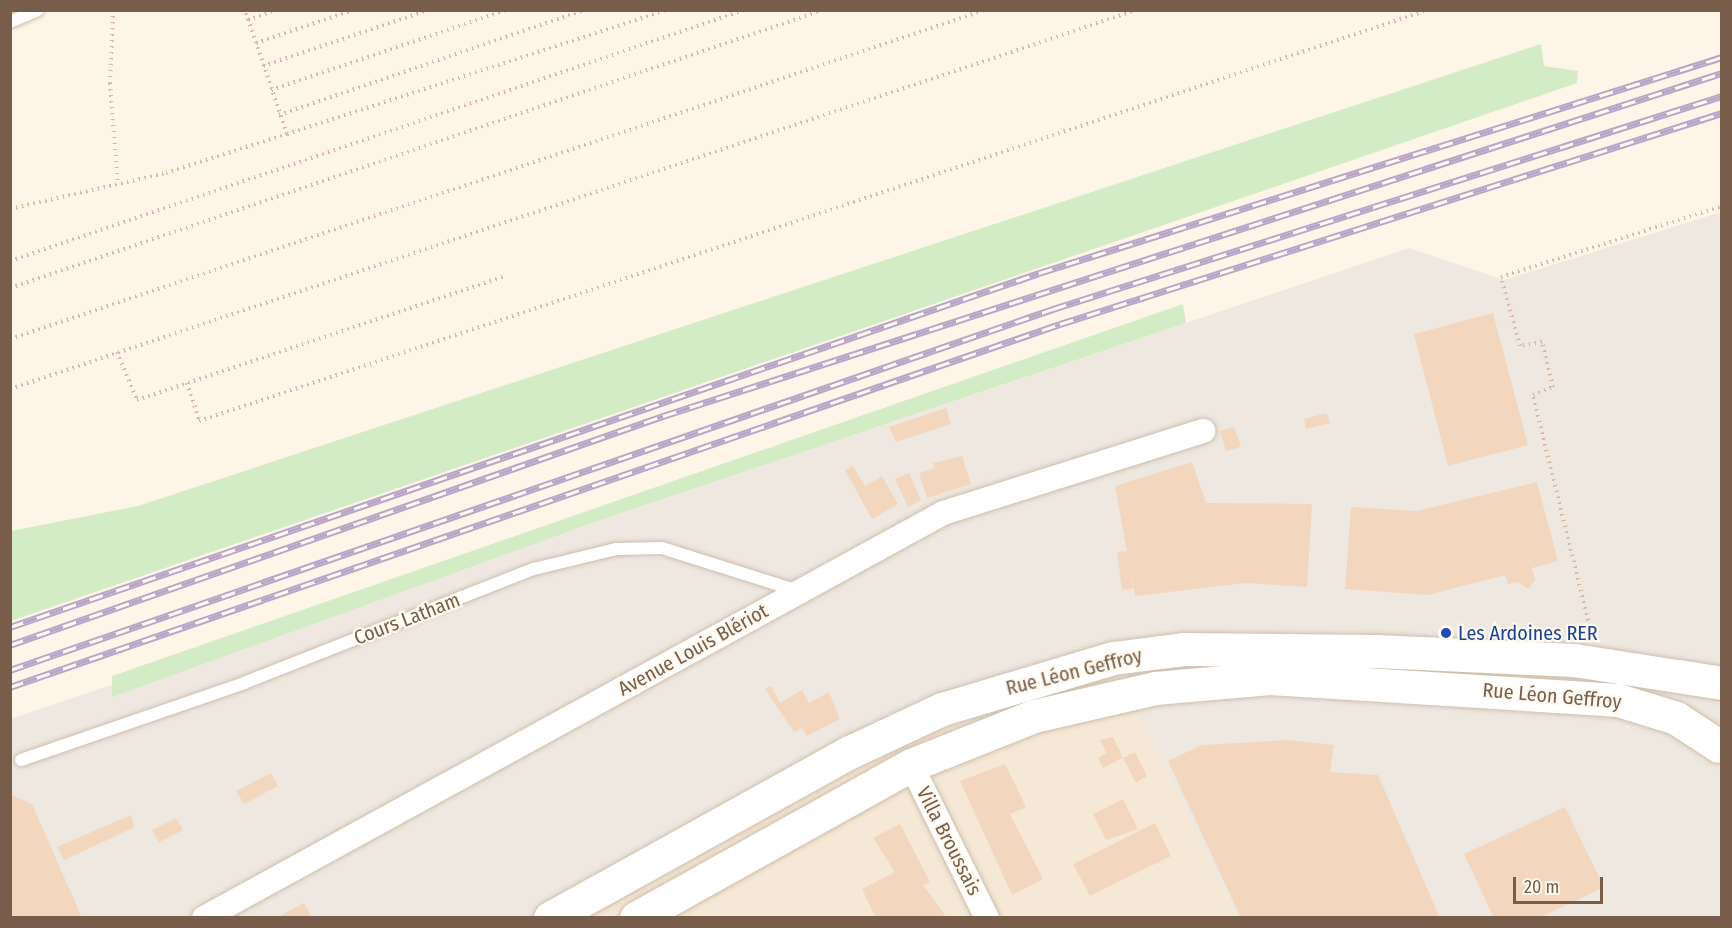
<!DOCTYPE html>
<meta charset="utf-8">
<style>
body{margin:0}
#map{position:relative;width:1732px;height:928px;overflow:hidden;background:#fdf6e8;font-family:"Fira Sans Condensed",sans-serif}
div>[style]{position:absolute}
[style*='--x']{left:calc(var(--x)*1px);top:calc(var(--y)*1px);width:calc(var(--w)*1px);rotate:calc(var(--a)*1deg)}
.residential>*{inset:0;background:#f5e8d6}
.industrial>*{inset:0;background:#eee8e1}
.green>*{inset:0;background:#d3ecc5}
.building>*{inset:0;background:#f3d6be}
.path>*{height:4px;margin-top:-2px;transform-origin:0;background:repeating-linear-gradient(90deg,#d9b9a1 0 1.5px,transparent 0 6px)}
.roads{filter:drop-shadow(0 0 2px #cfbeac) drop-shadow(0 0 2px #cfbeac)}
.lane>*{height:12px;margin:-6px;padding:0 6px;transform-origin:6px;border-radius:6px;background:#fff}
.street>*{height:24px;margin:-12px;padding:0 12px;transform-origin:12px;border-radius:12px;background:#fff}
.secondary>*{height:33px;margin:-16.5px;padding:0 16.5px;transform-origin:16.5px;border-radius:16.5px;background:#fff}
.rail>*{height:7px;margin-top:-3.5px;transform-origin:0;background:repeating-linear-gradient(90deg,#fff9ef 0 14px,#b9a5c8 0 28px);box-sizing:border-box;border-block:2px solid #b9a5c8}
.dots>*{width:16px;height:16px;translate:-50% -50%;box-sizing:border-box;border:3px solid #fff9ef;border-radius:50%}
span{translate:-50% -50%;white-space:nowrap;text-align:center;line-height:1.15;-webkit-text-stroke:4.5px #fff9ef;paint-order:stroke}
.street-label{font-size:20px;color:#785d4a}
.transit-label{font-size:20px;color:#164399}
.left{translate:0 -50%;text-align:left}
.frame{position:absolute;inset:0;border:12px solid #785d4a;pointer-events:none}
.scale{position:absolute;left:1513px;top:877px;width:90px;height:27px;box-sizing:border-box;border:3px solid #785d4a;border-top:0;padding-left:8px;font-size:18px;line-height:21px;white-space:nowrap;color:#785d4a;-webkit-text-stroke:4px #fff9ef;paint-order:stroke}
</style>
<div id="map">
<div class="residential">
<div style="clip-path:polygon(1113px 658px,1238px 917px,555px 918px,942px 709px)"></div>
</div>
<div class="industrial">
<div style="clip-path:polygon(1721px 212px,1721px 917px,1238px 917px,1112px 659px,942px 709px,555px 917px,11px 917px,10px 719px,1409px 248px,1504px 280px)"></div>
</div>
<div class="green">
<div style="clip-path:polygon(1541px 44px,1544px 66px,1578px 71px,1577px 83px,11px 621px,11px 531px,138px 506px)"></div>
<div style="clip-path:polygon(1183px 304px,1186px 323px,592px 523px,112px 697px,112px 676px)"></div>
</div>
<div class="building">
<div style="clip-path:polygon(1493px 313px,1528px 445px,1448px 466px,1414px 334px)"></div>
<div style="clip-path:polygon(946px 408px,951px 424px,896px 442px,889px 427px)"></div>
<div style="clip-path:polygon(1327px 413px,1330px 423px,1306px 429px,1304px 419px)"></div>
<div style="clip-path:polygon(1234px 427px,1241px 447px,1226px 451px,1220px 431px)"></div>
<div style="clip-path:polygon(962px 456px,971px 484px,927px 498px,919px 473px,935px 468px,933px 463px)"></div>
<div style="clip-path:polygon(1192px 462px,1206px 503px,1312px 504px,1307px 587px,1246px 583px,1135px 596px,1115px 486px)"></div>
<div style="clip-path:polygon(853px 466px,865px 486px,882px 476px,898px 504px,872px 519px,845px 470px)"></div>
<div style="clip-path:polygon(909px 473px,921px 500px,908px 507px,895px 479px)"></div>
<div style="clip-path:polygon(1537px 482px,1558px 561px,1532px 568px,1535px 580px,1528px 589px,1518px 582px,1508px 584px,1505px 575px,1428px 595px,1345px 589px,1351px 507px,1417px 511px)"></div>
<div style="clip-path:polygon(1128px 551px,1133px 588px,1122px 590px,1117px 552px)"></div>
<div style="clip-path:polygon(771px 686px,780px 703px,802px 690px,809px 703px,829px 692px,840px 719px,807px 736px,802px 728px,794px 732px,765px 689px)"></div>
<div style="clip-path:polygon(1113px 737px,1123px 758px,1103px 768px,1098px 758px,1107px 753px,1100px 740px)"></div>
<div style="clip-path:polygon(1287px 740px,1334px 745px,1330px 772px,1378px 775px,1440px 918px,1241px 918px,1168px 761px,1202px 745px)"></div>
<div style="clip-path:polygon(1135px 752px,1147px 776px,1136px 783px,1123px 758px)"></div>
<div style="clip-path:polygon(1005px 764px,1026px 807px,1010px 814px,1043px 879px,1012px 895px,960px 781px)"></div>
<div style="clip-path:polygon(271px 773px,278px 786px,244px 804px,236px 791px)"></div>
<div style="clip-path:polygon(10px 794px,32px 804px,82px 918px,10px 918px)"></div>
<div style="clip-path:polygon(1123px 799px,1138px 829px,1106px 840px,1093px 814px)"></div>
<div style="clip-path:polygon(1565px 807px,1604px 887px,1539px 918px,1494px 918px,1464px 854px)"></div>
<div style="clip-path:polygon(131px 815px,135px 827px,64px 860px,57px 847px)"></div>
<div style="clip-path:polygon(176px 818px,183px 830px,159px 842px,152px 830px)"></div>
<div style="clip-path:polygon(1155px 823px,1171px 856px,1090px 896px,1073px 864px)"></div>
<div style="clip-path:polygon(900px 824px,930px 882px,923px 885px,947px 918px,876px 918px,862px 889px,895px 872px,873px 838px)"></div>
<div style="clip-path:polygon(304px 903px,312px 918px,276px 918px)"></div>
</div>
<div class="path">
<div style="--x:113;--y:10;--w:73;--a:92.4"></div>
<div style="--x:110;--y:83;--w:102;--a:85.5"></div>
<div style="--x:248;--y:20;--w:29;--a:-20"></div>
<div style="--x:256;--y:43;--w:102;--a:-18.8"></div>
<div style="--x:263;--y:66;--w:174;--a:-18.7"></div>
<div style="--x:271;--y:90;--w:248;--a:-18.8"></div>
<div style="--x:279;--y:115;--w:323;--a:-19"></div>
<div style="--x:287;--y:134;--w:399;--a:-18.1"></div>
<div style="--x:10;--y:209;--w:160;--a:-13"></div>
<div style="--x:166;--y:173;--w:127;--a:-17.9"></div>
<div style="--x:287;--y:134;--w:131;--a:-108.7"></div>
<div style="--x:10;--y:261;--w:776;--a:-18.88"></div>
<div style="--x:10;--y:288;--w:859;--a:-18.88"></div>
<div style="--x:10;--y:339;--w:1029;--a:-18.65"></div>
<div style="--x:117;--y:352;--w:52;--a:67.4"></div>
<div style="--x:137;--y:400;--w:388;--a:-18.6"></div>
<div style="--x:187;--y:383;--w:40;--a:72"></div>
<div style="--x:199;--y:421;--w:1295;--a:-18.5"></div>
<div style="--x:10;--y:389;--w:1188;--a:-18.6"></div>
<div style="--x:1591;--y:632;--w:244;--a:-103.8"></div>
<div style="--x:1533;--y:395;--w:22;--a:-22"></div>
<div style="--x:1553;--y:387;--w:46;--a:-103.7"></div>
<div style="--x:1542;--y:342;--w:22;--a:170"></div>
<div style="--x:1520;--y:346;--w:72;--a:-105.4"></div>
<div style="--x:1501;--y:277;--w:232;--a:-17.8"></div>
</div>
<div class="roads">
<div class="lane">
<div style="--x:10;--y:22;--w:30;--a:-23"></div>
<div style="--x:21;--y:760;--w:236;--a:-19"></div>
<div style="--x:244;--y:683;--w:312;--a:-21.5"></div>
<div style="--x:534;--y:569;--w:84;--a:-13.7"></div>
<div style="--x:616;--y:549;--w:46;--a:-1.2"></div>
<div style="--x:662;--y:548;--w:143;--a:17.5"></div>
</div>
<div class="street">
<div style="--x:911;--y:765;--w:171;--a:63.6"></div>
<div style="--x:204;--y:918;--w:843;--a:-28.72"></div>
<div style="--x:943;--y:513;--w:273;--a:-17.5"></div>
</div>
<div class="secondary">
<div style="--x:550;--y:918;--w:343;--a:-29"></div>
<div style="--x:850;--y:752;--w:102;--a:-25.1"></div>
<div style="--x:942;--y:709;--w:178;--a:-16.6"></div>
<div style="--x:1113;--y:658;--w:73;--a:-7.1"></div>
<div style="--x:1185;--y:649;--w:191;--a:0.6"></div>
<div style="--x:1376;--y:651;--w:198;--a:2.6"></div>
<div style="--x:1574;--y:660;--w:150;--a:8.8"></div>
<div style="--x:636;--y:918;--w:315;--a:-29.1"></div>
<div style="--x:911;--y:765;--w:132;--a:-21.7"></div>
<div style="--x:1034;--y:716;--w:124;--a:-13"></div>
<div style="--x:1155;--y:688;--w:115;--a:-5"></div>
<div style="--x:1270;--y:678;--w:349;--a:3.6"></div>
<div style="--x:1618;--y:700;--w:61;--a:17.2"></div>
<div style="--x:1676;--y:718;--w:51;--a:33.1"></div>
</div>
</div>
<div class="rail">
<div style="--x:10;--y:627;--w:1088;--a:-18.98"></div>
<div style="--x:1039;--y:273;--w:716;--a:-17.55"></div>
<div style="--x:10;--y:645;--w:692;--a:-19.33"></div>
<div style="--x:663;--y:416;--w:1113;--a:-17.95"></div>
<div style="--x:10;--y:670;--w:1104;--a:-19.09"></div>
<div style="--x:1053;--y:309;--w:702;--a:-17.66"></div>
<div style="--x:10;--y:687;--w:1111;--a:-19.07"></div>
<div style="--x:1060;--y:324;--w:695;--a:-17.68"></div>
</div>
<div class="dots">
<div style="left:1446px;top:633px;background:#1a4fb4"></div>
</div>
<div class="street-label">
<span style="left:407px;top:619px;rotate:-21deg">Cours Latham</span>
<span style="left:693px;top:650px;rotate:-29deg">Avenue Louis Blériot</span>
<span style="left:1074px;top:672px;rotate:-14deg">Rue Léon Geffroy</span>
<span style="left:1552px;top:696px;rotate:5deg">Rue Léon Geffroy</span>
<span style="left:949px;top:841px;rotate:63deg">Villa Broussais</span>
</div>
<div class="transit-label">
<span class="left" style="left:1458px;top:633px">Les Ardoines RER</span>
</div>
<div class="frame"></div>
<div class="scale">20 m</div>
</div>
